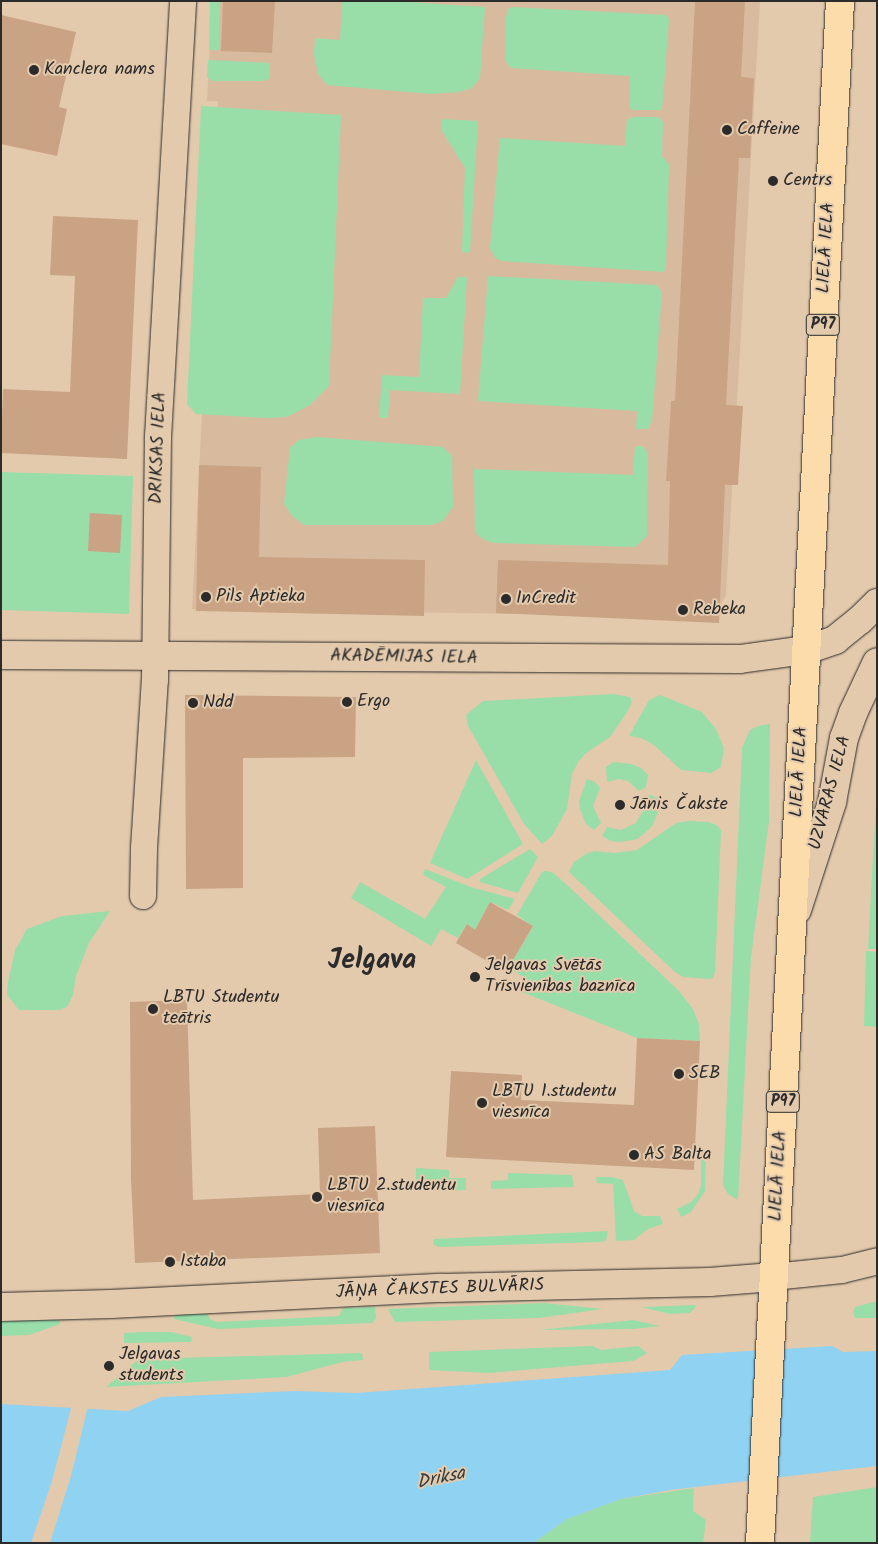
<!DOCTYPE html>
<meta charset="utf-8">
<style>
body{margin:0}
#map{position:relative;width:878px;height:1544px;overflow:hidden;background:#e4caac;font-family:Kalam,sans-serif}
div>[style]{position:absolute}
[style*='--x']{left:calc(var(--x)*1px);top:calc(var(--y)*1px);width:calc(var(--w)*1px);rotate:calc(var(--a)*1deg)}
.built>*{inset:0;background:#d8bb9e}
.green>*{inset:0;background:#99dda9}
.water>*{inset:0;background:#90d2f2}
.pier>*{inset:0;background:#e4caac}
.building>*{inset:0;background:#c9a384}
.roads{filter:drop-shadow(0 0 1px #2b2b2b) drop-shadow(0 0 1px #2b2b2b)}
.minor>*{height:26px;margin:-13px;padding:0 13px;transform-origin:13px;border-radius:13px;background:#e4caac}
.tertiary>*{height:28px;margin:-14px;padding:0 14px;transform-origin:14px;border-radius:14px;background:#e4caac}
.secondary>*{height:28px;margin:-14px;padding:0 14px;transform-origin:14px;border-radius:14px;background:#e4caac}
.primary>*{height:28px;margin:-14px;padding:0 14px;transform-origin:14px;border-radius:14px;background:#fddcac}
.dots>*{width:14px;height:14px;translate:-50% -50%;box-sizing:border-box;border:2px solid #e4caac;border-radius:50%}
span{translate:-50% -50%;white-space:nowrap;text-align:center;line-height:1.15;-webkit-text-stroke:4px #e4caac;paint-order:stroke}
.shield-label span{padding:1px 4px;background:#e4caac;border:1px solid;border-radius:4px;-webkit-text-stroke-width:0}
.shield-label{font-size:16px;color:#2b2b2b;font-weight:700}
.poi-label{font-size:18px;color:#2b2b2b}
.left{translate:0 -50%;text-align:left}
.street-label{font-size:18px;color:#2b2b2b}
.water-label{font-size:19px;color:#353c3f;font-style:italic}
.town-label{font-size:28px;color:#2b2b2b;font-weight:700}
.frame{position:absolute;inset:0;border:2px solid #2b2b2b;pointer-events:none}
</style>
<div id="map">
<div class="built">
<div style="clip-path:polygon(212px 1px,760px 1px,726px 595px,714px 617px,192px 609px,218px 101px,207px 101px)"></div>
</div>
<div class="green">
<div style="clip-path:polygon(210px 1px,220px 1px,219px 50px,209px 50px)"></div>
<div style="clip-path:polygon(342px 1px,392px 1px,485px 7px,480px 78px,472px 88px,459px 92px,431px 94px,327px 85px,318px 74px,314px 54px,315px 38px,340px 40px)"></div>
<div style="clip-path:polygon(512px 7px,666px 15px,669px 19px,662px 110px,633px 110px,629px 108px,630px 76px,512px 68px,509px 66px,506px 62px,506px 17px,508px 9px)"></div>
<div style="clip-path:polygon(208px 60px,270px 63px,270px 78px,263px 81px,213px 81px,207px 77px)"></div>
<div style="clip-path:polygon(201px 106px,341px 115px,329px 386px,310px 405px,287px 417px,267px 418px,196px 414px,187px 404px)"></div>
<div style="clip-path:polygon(632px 117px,659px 117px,663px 122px,662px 156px,669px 164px,666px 269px,663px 272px,502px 261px,495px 258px,490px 248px,500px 138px,625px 146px,627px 120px)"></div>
<div style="clip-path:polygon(442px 119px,478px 121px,470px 253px,462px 252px,465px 168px,442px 131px)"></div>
<div style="clip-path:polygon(488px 276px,657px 285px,662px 292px,652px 421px,648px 429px,636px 429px,637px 411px,478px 401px)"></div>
<div style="clip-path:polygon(458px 277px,467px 277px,460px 394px,390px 390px,388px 418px,379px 418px,382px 375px,419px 377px,423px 298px,446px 298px)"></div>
<div style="clip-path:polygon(317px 437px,443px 447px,452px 456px,453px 507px,443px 521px,432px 525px,304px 525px,292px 516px,284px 504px,290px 448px,299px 440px)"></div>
<div style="clip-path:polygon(635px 446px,643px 446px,648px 454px,647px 536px,635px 547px,493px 543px,481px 538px,475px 532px,474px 469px,633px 475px)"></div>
<div style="clip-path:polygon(1px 472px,133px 476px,129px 614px,1px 610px)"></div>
<div style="clip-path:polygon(613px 694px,630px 697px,632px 702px,626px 714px,610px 737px,586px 753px,578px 762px,572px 774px,567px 809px,552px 836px,542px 844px,524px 824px,468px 726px,466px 715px,483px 701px)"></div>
<div style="clip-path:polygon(660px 695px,702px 712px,716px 729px,724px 748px,721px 767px,711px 773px,681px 770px,654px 745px,641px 738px,629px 736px,649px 700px)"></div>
<div style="clip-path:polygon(770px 724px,769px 821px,751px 958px,738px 1200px,728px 1194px,723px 1185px,742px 748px,750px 730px,758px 726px)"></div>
<div style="clip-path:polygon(476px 760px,523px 844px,467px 879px,430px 863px)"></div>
<div style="clip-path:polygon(614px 762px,631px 764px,641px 768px,648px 775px,646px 787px,639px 791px,628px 781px,619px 779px,607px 782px,606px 767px)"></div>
<div style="clip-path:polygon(587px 779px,595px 782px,600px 788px,593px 806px,601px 823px,594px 830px,586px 824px,580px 809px,579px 801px)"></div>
<div style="clip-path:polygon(877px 783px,877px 949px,868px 949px)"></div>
<div style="clip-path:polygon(650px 795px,659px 798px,660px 806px,653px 825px,645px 833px,637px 839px,621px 842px,611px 841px,602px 836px,607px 827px,621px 830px,636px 823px,644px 809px,643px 798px)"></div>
<div style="clip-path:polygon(689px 821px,709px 822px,718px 826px,721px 831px,715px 973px,713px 978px,708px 979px,683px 977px,675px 972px,569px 872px,574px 862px,586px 854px,594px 851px,615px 853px,637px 850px,676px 823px)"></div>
<div style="clip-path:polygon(530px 849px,538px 857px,518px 893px,480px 882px,480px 879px)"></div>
<div style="clip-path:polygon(425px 869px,471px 887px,515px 899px,508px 910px,490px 902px,475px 930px,467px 924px,458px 938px,441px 929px,431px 946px,351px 898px,360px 882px,425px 919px,446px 887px,423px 875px)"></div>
<div style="clip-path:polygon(545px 871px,552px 872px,565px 883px,679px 991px,693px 1009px,699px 1024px,700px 1041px,637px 1038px,522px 992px,529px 980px,508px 968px,533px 927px,517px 915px,542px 872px)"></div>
<div style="clip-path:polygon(110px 911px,89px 943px,76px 976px,73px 995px,67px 1007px,60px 1010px,19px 1010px,7px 995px,8px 982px,15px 950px,27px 929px,62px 916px)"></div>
<div style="clip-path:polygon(866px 951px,877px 952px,877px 1027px,864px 1026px)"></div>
<div style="clip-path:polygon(701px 1151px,706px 1151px,705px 1191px,691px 1212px,681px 1217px,677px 1209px,691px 1202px,698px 1194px,701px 1186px)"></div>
<div style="clip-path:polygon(416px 1168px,449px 1170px,449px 1178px,466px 1178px,466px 1190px,435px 1191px,424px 1188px,416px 1180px)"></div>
<div style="clip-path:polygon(508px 1173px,572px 1175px,574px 1187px,491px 1189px,491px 1181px,508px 1180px)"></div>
<div style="clip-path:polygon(596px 1177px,612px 1177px,623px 1180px,634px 1211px,642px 1216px,660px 1216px,663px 1224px,648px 1229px,634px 1240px,616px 1241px,613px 1184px,597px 1183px)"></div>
<div style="clip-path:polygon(608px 1231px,606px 1241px,600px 1242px,438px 1247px,433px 1244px,434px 1239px)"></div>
<div style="clip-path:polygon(877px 1301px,877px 1318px,855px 1318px,853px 1312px,855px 1307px)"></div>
<div style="clip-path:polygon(544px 1303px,603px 1309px,539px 1318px,395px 1322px,388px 1309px)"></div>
<div style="clip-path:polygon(697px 1305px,690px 1313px,670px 1314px,641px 1307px)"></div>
<div style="clip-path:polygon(375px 1307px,376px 1317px,373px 1323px,218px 1329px,174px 1319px,175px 1313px,207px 1314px,210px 1319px,217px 1322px,339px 1316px,343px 1308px)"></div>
<div style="clip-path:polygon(60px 1318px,60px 1324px,29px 1335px,1px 1336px,1px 1320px)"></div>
<div style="clip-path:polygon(633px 1320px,660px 1326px,633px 1329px,539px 1330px)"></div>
<div style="clip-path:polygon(142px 1332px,171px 1332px,192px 1337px,191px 1342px,124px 1343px,124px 1333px)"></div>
<div style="clip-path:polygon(593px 1346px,601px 1350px,638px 1346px,647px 1353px,633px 1361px,488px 1373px,429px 1370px,429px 1352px)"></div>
<div style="clip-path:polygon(362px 1353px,363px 1360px,342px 1362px,287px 1377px,106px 1387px,139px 1359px)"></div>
<div style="clip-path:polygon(877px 1487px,877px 1543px,810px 1543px,813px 1497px)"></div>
<div style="clip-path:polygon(694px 1488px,693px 1511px,706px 1520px,703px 1543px,533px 1543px,567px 1519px,621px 1499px)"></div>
</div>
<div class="water">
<div style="clip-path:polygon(832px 1346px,843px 1352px,877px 1351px,877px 1466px,670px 1490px,621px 1499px,567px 1519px,533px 1543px,1px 1543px,1px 1404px,128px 1411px,161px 1397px,295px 1391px,356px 1393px,670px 1370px,682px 1355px)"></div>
</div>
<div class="pier">
<div style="clip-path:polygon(72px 1405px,88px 1406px,71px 1476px,50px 1543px,31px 1543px,52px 1481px)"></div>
</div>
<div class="building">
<div style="clip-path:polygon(223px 1px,275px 1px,272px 53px,221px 51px)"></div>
<div style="clip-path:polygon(695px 1px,745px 1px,741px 77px,754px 78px,750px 158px,739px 158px,726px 405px,743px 406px,738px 485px,725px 485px,719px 623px,496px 613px,498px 560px,668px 565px,670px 481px,666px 481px,671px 401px,675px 401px)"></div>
<div style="clip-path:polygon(1px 15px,76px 32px,59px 107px,67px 109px,57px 156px,1px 144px)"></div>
<div style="clip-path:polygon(53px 216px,138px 220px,127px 459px,1px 453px,3px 389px,70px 392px,75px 276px,50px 275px)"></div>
<div style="clip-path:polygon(199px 465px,261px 467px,259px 557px,425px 560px,424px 616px,196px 611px)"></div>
<div style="clip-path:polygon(90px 513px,122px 515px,120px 553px,88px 551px)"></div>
<div style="clip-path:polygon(185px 695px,356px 697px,355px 757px,243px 758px,243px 888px,186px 889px)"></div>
<div style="clip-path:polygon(490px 902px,533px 926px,506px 972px,456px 943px,467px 924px,475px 930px)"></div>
<div style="clip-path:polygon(187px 1000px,193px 1200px,320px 1194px,318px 1128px,375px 1126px,380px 1253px,135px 1263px,131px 1179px,130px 1002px)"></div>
<div style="clip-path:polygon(637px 1038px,700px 1041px,694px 1170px,446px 1157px,451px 1071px,522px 1075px,521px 1100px,634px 1105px)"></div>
</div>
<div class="roads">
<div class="minor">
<div style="--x:143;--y:896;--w:48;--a:-88.8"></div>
<div style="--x:144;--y:848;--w:168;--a:-86.3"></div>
<div style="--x:155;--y:680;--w:243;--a:-89.3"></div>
<div style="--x:158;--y:437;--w:437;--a:-86.7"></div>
<div style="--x:773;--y:1277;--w:69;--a:-5.8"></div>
<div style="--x:842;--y:1270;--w:36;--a:-14"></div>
</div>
<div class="tertiary">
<div style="--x:1;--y:1307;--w:110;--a:-1.6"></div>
<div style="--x:111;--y:1304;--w:331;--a:-2.8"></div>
<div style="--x:442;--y:1288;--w:268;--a:-1.3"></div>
<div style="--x:710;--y:1282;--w:63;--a:-4.5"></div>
</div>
<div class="secondary">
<div style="--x:1;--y:655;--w:739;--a:0.31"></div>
<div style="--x:740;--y:659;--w:67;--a:-7.8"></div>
<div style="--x:806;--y:650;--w:31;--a:-19"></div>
<div style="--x:835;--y:640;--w:32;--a:-39"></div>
<div style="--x:860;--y:620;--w:24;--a:-45"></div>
<div style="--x:797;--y:910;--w:114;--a:-72"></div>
<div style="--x:832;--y:802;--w:65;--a:-79.4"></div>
<div style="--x:844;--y:738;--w:27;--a:-70"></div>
<div style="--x:853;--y:713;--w:56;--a:-64.8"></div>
</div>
<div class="primary">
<div style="--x:760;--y:1543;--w:1544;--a:-87.03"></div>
</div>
</div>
<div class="dots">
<div style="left:34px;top:70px;background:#2b2b2b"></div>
<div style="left:727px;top:130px;background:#2b2b2b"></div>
<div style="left:773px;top:181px;background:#2b2b2b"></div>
<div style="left:206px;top:597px;background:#2b2b2b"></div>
<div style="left:506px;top:599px;background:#2b2b2b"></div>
<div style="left:683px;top:610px;background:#2b2b2b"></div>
<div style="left:347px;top:702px;background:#2b2b2b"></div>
<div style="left:193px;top:703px;background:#2b2b2b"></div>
<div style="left:620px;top:805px;background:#2b2b2b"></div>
<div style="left:475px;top:977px;background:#2b2b2b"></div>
<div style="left:153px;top:1009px;background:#2b2b2b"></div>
<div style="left:679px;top:1074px;background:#2b2b2b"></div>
<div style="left:482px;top:1103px;background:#2b2b2b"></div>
<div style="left:634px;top:1155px;background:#2b2b2b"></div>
<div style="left:317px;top:1197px;background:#2b2b2b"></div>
<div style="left:170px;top:1262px;background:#2b2b2b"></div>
<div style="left:109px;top:1366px;background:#2b2b2b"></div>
</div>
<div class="shield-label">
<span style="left:823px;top:325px">P97</span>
<span style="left:783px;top:1102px">P97</span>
</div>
<div class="poi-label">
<span class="left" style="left:44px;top:70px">Kanclera nams</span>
<span class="left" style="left:737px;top:130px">Caffeine</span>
<span class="left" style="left:783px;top:181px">Centrs</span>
<span class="left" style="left:216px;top:597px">Pils Aptieka</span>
<span class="left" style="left:516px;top:599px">InCredit</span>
<span class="left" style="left:693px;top:610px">Rebeka</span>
<span class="left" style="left:357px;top:702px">Ergo</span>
<span class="left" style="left:203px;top:703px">Ndd</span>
<span class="left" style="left:630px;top:805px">Jānis Čakste</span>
<span class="left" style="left:485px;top:977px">Jelgavas Svētās<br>Trīsvienības baznīca</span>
<span class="left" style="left:163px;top:1009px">LBTU Studentu<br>teātris</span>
<span class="left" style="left:689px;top:1074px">SEB</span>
<span class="left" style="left:492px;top:1103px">LBTU 1.studentu<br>viesnīca</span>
<span class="left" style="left:644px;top:1155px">AS Balta</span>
<span class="left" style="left:327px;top:1197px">LBTU 2.studentu<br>viesnīca</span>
<span class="left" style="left:180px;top:1262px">Istaba</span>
<span class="left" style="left:119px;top:1366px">Jelgavas<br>students</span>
</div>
<div class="street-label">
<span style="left:827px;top:248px;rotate:-87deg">LIELĀ IELA</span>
<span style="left:159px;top:448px;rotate:-88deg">DRIKSAS IELA</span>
<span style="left:404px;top:658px;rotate:1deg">AKADĒMIJAS IELA</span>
<span style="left:800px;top:772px;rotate:-87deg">LIELĀ IELA</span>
<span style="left:831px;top:793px;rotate:-75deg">UZVARAS IELA</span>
<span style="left:779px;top:1176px;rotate:-87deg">LIELĀ IELA</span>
<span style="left:440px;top:1290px;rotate:-2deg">JĀŅA ČAKSTES BULVĀRIS</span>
</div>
<div class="water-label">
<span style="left:441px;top:1479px;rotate:-12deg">Driksa</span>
</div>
<div class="town-label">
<span style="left:372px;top:961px">Jelgava</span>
</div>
<div class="frame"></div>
</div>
